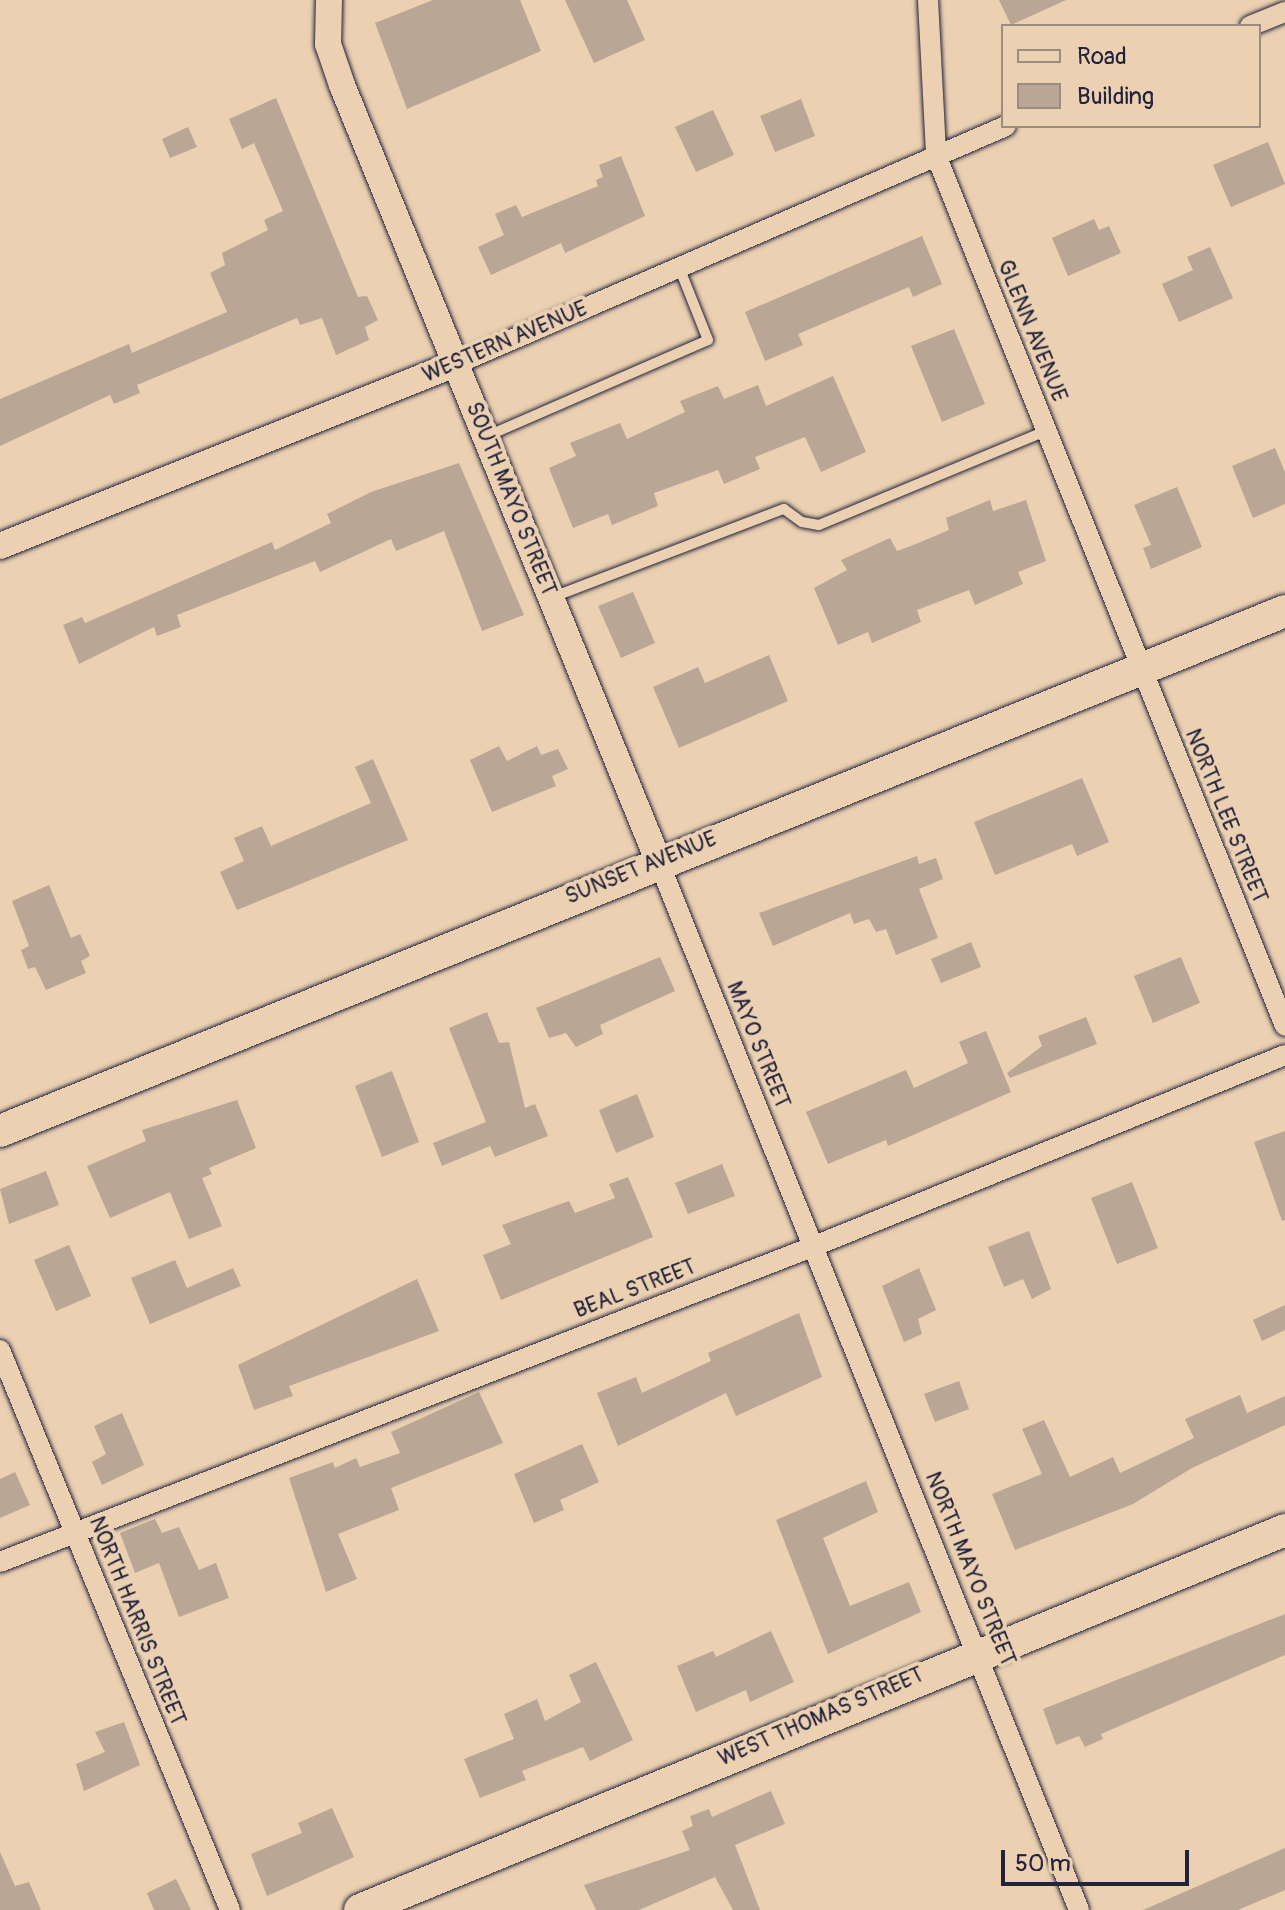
<!DOCTYPE html>
<style>
body{margin:0}
#map{position:relative;width:1285px;height:1910px;overflow:hidden;background:#ebd1b2;font-family:Pangolin,sans-serif}
div>[style]{position:absolute}
[style*='--x']{left:calc(var(--x)*1px);top:calc(var(--y)*1px);width:calc(var(--w)*1px);rotate:calc(var(--a)*1deg)}
.building>*{inset:0;background:#b9a694}
.roads{filter:drop-shadow(0 0 2px #22223b) drop-shadow(0 0 2px #22223b)}
.service>*{height:10px;margin:-5px;padding:0 5px;transform-origin:5px;border-radius:5px;background:#ebd1b2}
.minor>*{height:20px;margin:-10px;padding:0 10px;transform-origin:10px;border-radius:10px;background:#ebd1b2}
.tertiary>*{height:26px;margin:-13px;padding:0 13px;transform-origin:13px;border-radius:13px;background:#ebd1b2}
.primary>*{height:32px;margin:-16px;padding:0 16px;transform-origin:16px;border-radius:16px;background:#ebd1b2}
span{translate:-50% -50%;white-space:nowrap;text-align:center;line-height:1.15;-webkit-text-stroke:8px #ebd1b2;paint-order:stroke}
.street-label{font-size:22px;color:#22223b}
.legend{position:absolute;left:1001px;top:24px;width:260px;height:104px;box-sizing:border-box;background:#ebd1b2;border:2px solid #9b8b82;margin:0;padding:10px 14px;list-style:none;font-size:24px;color:#22223b}
.legend li{display:flex;align-items:center;gap:16px;height:40px}
.legend b{width:40px;border:2px solid #9b8b82}
.scale{position:absolute;left:1001px;top:1850px;width:188px;height:36px;box-sizing:border-box;border:4px solid #22223b;border-top:0;padding-left:10px;font-size:24px;line-height:28px;white-space:nowrap;color:#22223b;-webkit-text-stroke:6px #ebd1b2;paint-order:stroke}
</style>
<div id="map">
<div class="building">
<div style="clip-path:polygon(433px 0,520px 0,541px 51px,407px 109px,375px 23px)"></div>
<div style="clip-path:polygon(565px 0,627px 0,645px 40px,594px 63px)"></div>
<div style="clip-path:polygon(999px 0,1066px 0,1011px 25px)"></div>
<div style="clip-path:polygon(276px 98px,358px 297px,367px 296px,378px 320px,365px 327px,369px 340px,336px 355px,322px 318px,300px 325px,297px 318px,137px 385px,140px 393px,114px 404px,110px 395px,0 446px,0 399px,129px 344px,132px 353px,227px 312px,210px 273px,225px 265px,222px 253px,268px 230px,264px 220px,283px 211px,254px 143px,242px 149px,229px 119px)"></div>
<div style="clip-path:polygon(801px 99px,815px 136px,775px 152px,760px 116px)"></div>
<div style="clip-path:polygon(713px 110px,734px 155px,696px 172px,675px 127px)"></div>
<div style="clip-path:polygon(188px 127px,197px 147px,170px 158px,162px 139px)"></div>
<div style="clip-path:polygon(1268px 142px,1285px 184px,1231px 207px,1213px 165px)"></div>
<div style="clip-path:polygon(621px 156px,645px 216px,565px 253px,561px 243px,491px 275px,478px 247px,504px 235px,495px 214px,516px 205px,522px 217px,598px 186px,596px 180px,603px 177px,599px 165px)"></div>
<div style="clip-path:polygon(1094px 219px,1099px 230px,1109px 226px,1121px 253px,1068px 276px,1052px 238px)"></div>
<div style="clip-path:polygon(922px 236px,942px 284px,913px 297px,909px 287px,798px 334px,803px 345px,765px 361px,745px 312px)"></div>
<div style="clip-path:polygon(1210px 247px,1233px 298px,1179px 322px,1162px 284px,1193px 270px,1187px 257px)"></div>
<div style="clip-path:polygon(954px 329px,985px 404px,942px 422px,911px 346px)"></div>
<div style="clip-path:polygon(833px 376px,866px 452px,821px 472px,805px 437px,755px 457px,760px 469px,724px 484px,718px 470px,654px 493px,658px 506px,612px 525px,608px 514px,573px 528px,549px 468px,576px 456px,570px 443px,620px 423px,627px 439px,685px 412px,680px 401px,718px 386px,724px 399px,758px 385px,766px 406px)"></div>
<div style="clip-path:polygon(1275px 448px,1285px 472px,1285px 504px,1253px 518px,1232px 466px)"></div>
<div style="clip-path:polygon(459px 463px,524px 615px,482px 631px,444px 531px,396px 551px,391px 539px,320px 572px,315px 561px,177px 615px,181px 627px,157px 636px,154px 627px,79px 664px,63px 625px,82px 617px,85px 623px,272px 542px,275px 550px,331px 523px,327px 514px,371px 492px)"></div>
<div style="clip-path:polygon(1177px 487px,1202px 547px,1151px 569px,1143px 548px,1151px 545px,1134px 505px)"></div>
<div style="clip-path:polygon(990px 500px,993px 511px,1026px 500px,1046px 561px,1018px 572px,1023px 584px,975px 605px,969px 590px,917px 610px,921px 622px,872px 643px,868px 632px,838px 645px,814px 588px,847px 570px,841px 560px,890px 538px,897px 551px,916px 544px,949px 530px,946px 518px)"></div>
<div style="clip-path:polygon(633px 592px,655px 643px,621px 658px,598px 606px)"></div>
<div style="clip-path:polygon(769px 655px,788px 701px,679px 748px,653px 687px,698px 667px,705px 683px)"></div>
<div style="clip-path:polygon(499px 746px,507px 761px,537px 746px,541px 755px,558px 749px,568px 769px,552px 776px,556px 786px,492px 812px,470px 760px)"></div>
<div style="clip-path:polygon(373px 759px,408px 840px,237px 910px,220px 872px,244px 861px,234px 838px,262px 826px,271px 846px,371px 803px,355px 767px)"></div>
<div style="clip-path:polygon(1082px 778px,1109px 842px,1077px 856px,1072px 844px,995px 875px,974px 822px)"></div>
<div style="clip-path:polygon(917px 856px,919px 864px,936px 858px,943px 879px,919px 889px,938px 938px,896px 955px,886px 929px,876px 932px,869px 919px,854px 924px,850px 913px,773px 946px,759px 913px)"></div>
<div style="clip-path:polygon(49px 885px,71px 938px,80px 934px,90px 956px,81px 961px,86px 973px,46px 990px,35px 967px,28px 969px,21px 950px,29px 946px,12px 901px)"></div>
<div style="clip-path:polygon(971px 942px,981px 967px,941px 983px,931px 959px)"></div>
<div style="clip-path:polygon(660px 957px,675px 991px,600px 1025px,603px 1034px,576px 1047px,566px 1033px,549px 1038px,536px 1008px)"></div>
<div style="clip-path:polygon(1181px 957px,1200px 1003px,1153px 1023px,1134px 976px)"></div>
<div style="clip-path:polygon(487px 1012px,499px 1043px,509px 1042px,525px 1108px,535px 1104px,548px 1136px,495px 1157px,490px 1146px,442px 1166px,433px 1143px,486px 1122px,449px 1028px)"></div>
<div style="clip-path:polygon(1086px 1017px,1097px 1044px,1010px 1078px,1007px 1073px,1042px 1046px,1038px 1036px)"></div>
<div style="clip-path:polygon(986px 1031px,1011px 1092px,888px 1146px,886px 1140px,828px 1164px,806px 1112px,906px 1070px,914px 1088px,968px 1063px,959px 1042px)"></div>
<div style="clip-path:polygon(392px 1071px,419px 1142px,382px 1157px,355px 1086px)"></div>
<div style="clip-path:polygon(637px 1094px,654px 1137px,616px 1153px,599px 1110px)"></div>
<div style="clip-path:polygon(237px 1100px,256px 1148px,209px 1168px,212px 1174px,202px 1178px,222px 1226px,189px 1239px,170px 1192px,110px 1218px,87px 1166px,146px 1141px,142px 1130px)"></div>
<div style="clip-path:polygon(1285px 1131px,1285px 1220px,1282px 1221px,1254px 1142px)"></div>
<div style="clip-path:polygon(722px 1164px,735px 1196px,688px 1214px,675px 1183px)"></div>
<div style="clip-path:polygon(46px 1171px,59px 1205px,9px 1224px,0 1189px)"></div>
<div style="clip-path:polygon(628px 1177px,653px 1237px,501px 1300px,483px 1255px,511px 1244px,502px 1225px,569px 1201px,575px 1213px,615px 1198px,609px 1184px)"></div>
<div style="clip-path:polygon(1132px 1182px,1158px 1248px,1117px 1264px,1091px 1198px)"></div>
<div style="clip-path:polygon(1029px 1231px,1051px 1289px,1032px 1299px,1023px 1279px,1004px 1287px,988px 1247px)"></div>
<div style="clip-path:polygon(69px 1245px,91px 1296px,56px 1311px,34px 1260px)"></div>
<div style="clip-path:polygon(175px 1260px,187px 1288px,233px 1268px,241px 1286px,150px 1324px,131px 1278px)"></div>
<div style="clip-path:polygon(919px 1268px,936px 1310px,918px 1319px,922px 1334px,904px 1342px,882px 1286px)"></div>
<div style="clip-path:polygon(417px 1279px,439px 1331px,289px 1386px,293px 1396px,254px 1410px,238px 1365px)"></div>
<div style="clip-path:polygon(1285px 1305px,1285px 1330px,1262px 1341px,1253px 1320px)"></div>
<div style="clip-path:polygon(799px 1313px,822px 1377px,736px 1416px,726px 1393px,618px 1446px,597px 1393px,636px 1377px,642px 1393px,711px 1361px,708px 1353px)"></div>
<div style="clip-path:polygon(959px 1381px,969px 1409px,935px 1422px,924px 1394px)"></div>
<div style="clip-path:polygon(479px 1392px,503px 1443px,391px 1488px,399px 1510px,338px 1534px,357px 1579px,326px 1592px,289px 1478px,333px 1462px,335px 1468px,356px 1458px,360px 1467px,400px 1453px,391px 1432px)"></div>
<div style="clip-path:polygon(1240px 1395px,1247px 1413px,1285px 1396px,1285px 1425px,1192px 1468px,1133px 1504px,1015px 1550px,992px 1494px,1042px 1474px,1022px 1429px,1044px 1420px,1070px 1477px,1113px 1457px,1120px 1473px,1194px 1438px,1185px 1419px)"></div>
<div style="clip-path:polygon(122px 1413px,144px 1465px,102px 1485px,92px 1462px,106px 1454px,94px 1426px)"></div>
<div style="clip-path:polygon(582px 1444px,599px 1482px,560px 1500px,564px 1510px,534px 1523px,514px 1474px)"></div>
<div style="clip-path:polygon(15px 1472px,30px 1505px,0 1518px,0 1479px)"></div>
<div style="clip-path:polygon(866px 1481px,878px 1512px,823px 1538px,850px 1606px,909px 1582px,921px 1612px,828px 1654px,776px 1520px)"></div>
<div style="clip-path:polygon(155px 1519px,162px 1533px,179px 1527px,199px 1570px,216px 1563px,229px 1598px,179px 1617px,159px 1563px,135px 1573px,120px 1533px)"></div>
<div style="clip-path:polygon(1285px 1614px,1285px 1655px,1101px 1734px,1103px 1739px,1085px 1747px,1079px 1736px,1056px 1745px,1043px 1709px)"></div>
<div style="clip-path:polygon(771px 1631px,794px 1682px,750px 1702px,746px 1690px,696px 1712px,677px 1666px,713px 1651px,716px 1657px)"></div>
<div style="clip-path:polygon(596px 1662px,633px 1740px,590px 1761px,583px 1747px,522px 1771px,526px 1780px,480px 1798px,464px 1759px,514px 1739px,504px 1714px,537px 1699px,545px 1721px,581px 1702px,569px 1675px)"></div>
<div style="clip-path:polygon(124px 1722px,140px 1765px,84px 1791px,76px 1764px,105px 1752px,95px 1732px)"></div>
<div style="clip-path:polygon(771px 1791px,785px 1824px,735px 1845px,760px 1910px,733px 1910px,715px 1877px,639px 1910px,596px 1910px,584px 1885px,690px 1850px,682px 1831px,693px 1826px,690px 1816px,709px 1809px,712px 1817px)"></div>
<div style="clip-path:polygon(332px 1808px,354px 1857px,267px 1896px,251px 1854px,302px 1833px,298px 1823px)"></div>
<div style="clip-path:polygon(1285px 1848px,1285px 1890px,1238px 1910px,1143px 1910px)"></div>
<div style="clip-path:polygon(0 1852px,15px 1886px,29px 1882px,41px 1910px,0 1910px)"></div>
<div style="clip-path:polygon(176px 1879px,191px 1910px,154px 1910px,147px 1893px)"></div>
</div>
<div class="roads">
<div class="service">
<div style="--x:485;--y:437;--w:243;--a:-23.5"></div>
<div style="--x:708;--y:340;--w:79;--a:-111.7"></div>
<div style="--x:553;--y:597;--w:247;--a:-20.9"></div>
<div style="--x:784;--y:509;--w:22;--a:36"></div>
<div style="--x:802;--y:522;--w:17;--a:10"></div>
<div style="--x:819;--y:525;--w:246;--a:-22.5"></div>
</div>
<div class="minor">
<div style="--x:928;--y:0;--w:155;--a:87"></div>
<div style="--x:936;--y:155;--w:938;--a:68.16"></div>
<div style="--x:1250;--y:26;--w:38;--a:-22"></div>
<div style="--x:456;--y:364;--w:599;--a:-23.4"></div>
<div style="--x:658;--y:860;--w:1131;--a:68.15"></div>
<div style="--x:0;--y:1350;--w:605;--a:67.67"></div>
<div style="--x:0;--y:1562;--w:871;--a:-21.2"></div>
<div style="--x:812;--y:1247;--w:510;--a:-22.09"></div>
</div>
<div class="tertiary">
<div style="--x:329;--y:0;--w:44;--a:91.3"></div>
<div style="--x:328;--y:44;--w:43;--a:71.1"></div>
<div style="--x:342;--y:85;--w:837;--a:67.82"></div>
<div style="--x:0;--y:546;--w:491;--a:-21.8"></div>
</div>
<div class="primary">
<div style="--x:0;--y:1131;--w:1386;--a:-22.03"></div>
<div style="--x:360;--y:1910;--w:1000;--a:-22.33"></div>
</div>
</div>
<div class="street-label">
<span style="left:1032px;top:331px;rotate:68deg">GLENN AVENUE</span>
<span style="left:505px;top:342px;rotate:-23deg">WESTERN AVENUE</span>
<span style="left:511px;top:499px;rotate:68deg">SOUTH MAYO STREET</span>
<span style="left:1226px;top:816px;rotate:68deg">NORTH LEE STREET</span>
<span style="left:641px;top:868px;rotate:-22deg">SUNSET AVENUE</span>
<span style="left:758px;top:1045px;rotate:68deg">MAYO STREET</span>
<span style="left:635px;top:1289px;rotate:-21deg">BEAL STREET</span>
<span style="left:970px;top:1569px;rotate:68deg">NORTH MAYO STREET</span>
<span style="left:137px;top:1621px;rotate:68deg">NORTH HARRIS STREET</span>
<span style="left:821px;top:1717px;rotate:-23deg">WEST THOMAS STREET</span>
</div>
<ul class="legend">
<li><b style="height:10px;background:#ebd1b2"></b>Road</li>
<li><b style="height:22px;background:#b9a694"></b>Building</li>
</ul>
<div class="scale">50 m</div>
</div>
